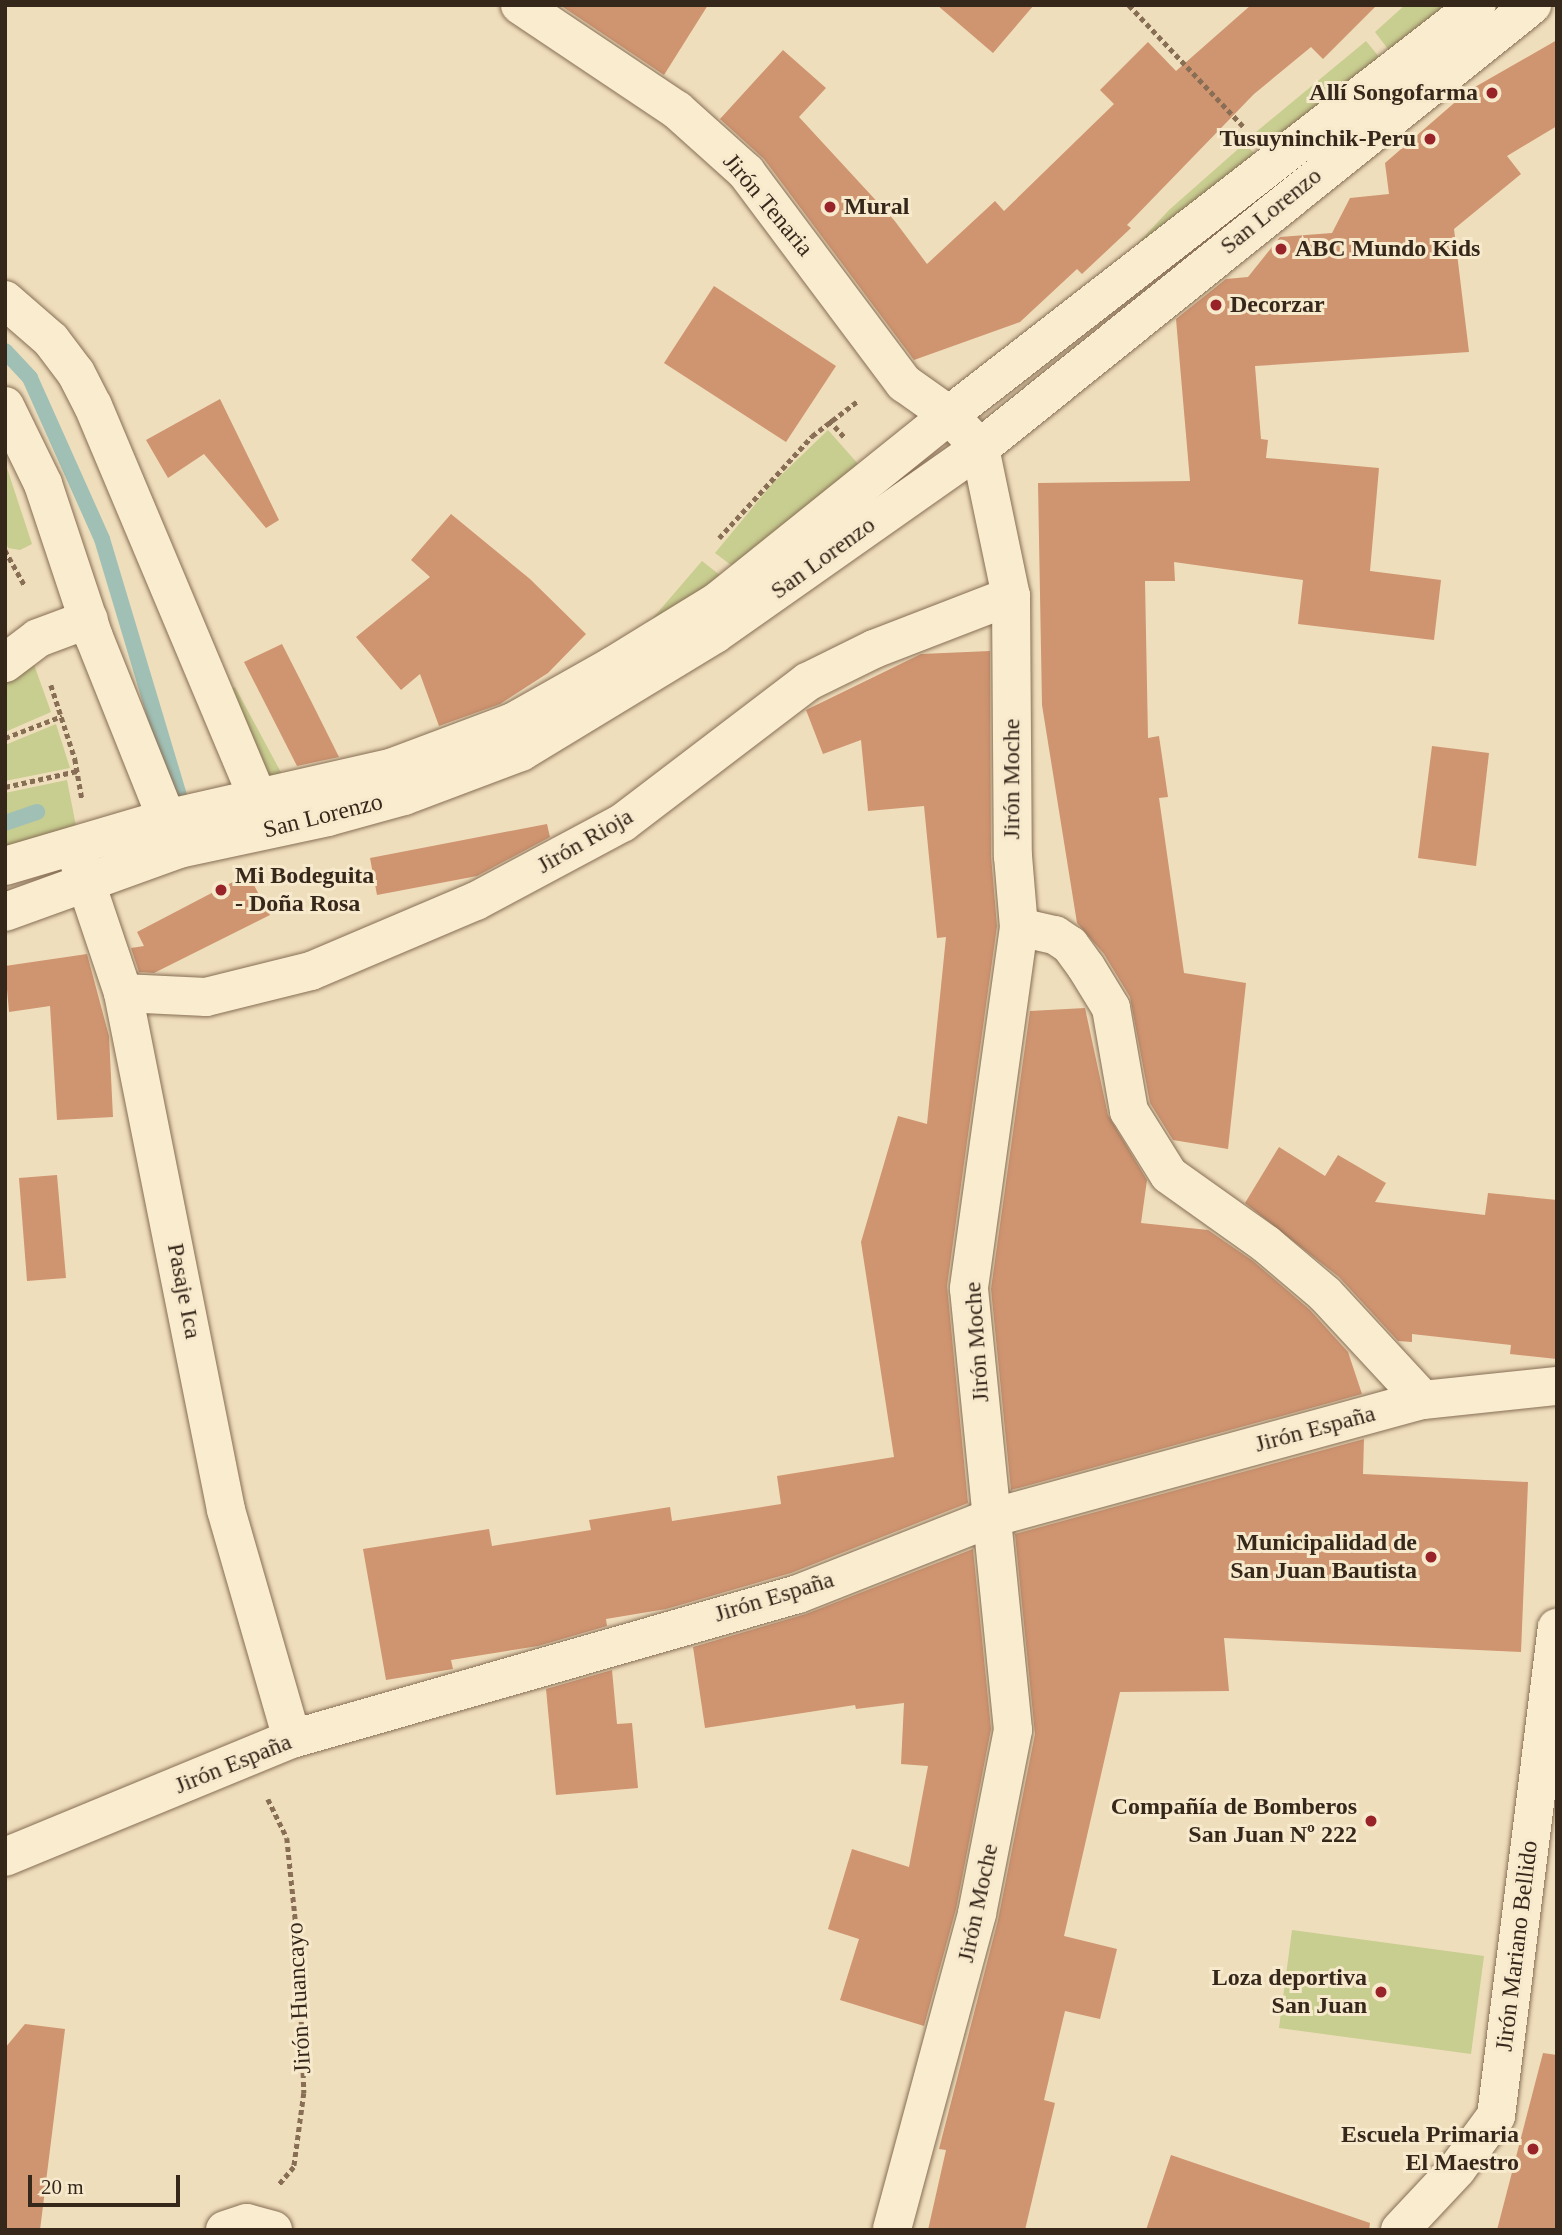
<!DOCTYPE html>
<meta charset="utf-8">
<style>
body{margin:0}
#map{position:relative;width:1562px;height:2235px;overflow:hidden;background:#efdebc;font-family:Georgia,serif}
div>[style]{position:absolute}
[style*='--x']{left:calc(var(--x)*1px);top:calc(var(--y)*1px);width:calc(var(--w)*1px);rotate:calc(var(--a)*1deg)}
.green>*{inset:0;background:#c8cd90}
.stream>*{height:16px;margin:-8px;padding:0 8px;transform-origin:8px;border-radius:8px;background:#a0c0b6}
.building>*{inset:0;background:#cf9470}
.path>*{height:4.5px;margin-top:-2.25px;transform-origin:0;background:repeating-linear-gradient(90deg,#876e55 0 5px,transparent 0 8.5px)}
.roads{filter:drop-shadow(0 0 2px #876e55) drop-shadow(0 0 2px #876e55)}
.minor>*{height:38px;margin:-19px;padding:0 19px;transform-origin:19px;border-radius:19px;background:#faeccf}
.dots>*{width:19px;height:19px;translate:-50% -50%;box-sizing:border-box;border:4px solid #f6e9cc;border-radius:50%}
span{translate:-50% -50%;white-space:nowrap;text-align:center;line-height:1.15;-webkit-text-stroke:6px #f6e9cc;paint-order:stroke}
.poi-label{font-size:24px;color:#36271b;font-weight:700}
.right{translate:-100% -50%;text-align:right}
.left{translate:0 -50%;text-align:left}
.street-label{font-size:24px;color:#36271b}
.frame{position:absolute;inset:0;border:7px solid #36271b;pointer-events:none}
.scale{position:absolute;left:28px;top:2175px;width:152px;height:32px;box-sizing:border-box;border:4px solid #36271b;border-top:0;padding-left:9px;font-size:21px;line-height:24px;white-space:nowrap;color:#36271b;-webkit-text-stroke:5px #f6e9cc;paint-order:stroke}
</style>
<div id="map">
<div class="green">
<div style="clip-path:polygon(1405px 5px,1457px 5px,1394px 57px,1375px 32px)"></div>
<div style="clip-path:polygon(1366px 41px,1385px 64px,1271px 151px,1256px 132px)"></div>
<div style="clip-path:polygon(1245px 143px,1259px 159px,1126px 256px,1169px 210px)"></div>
<div style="clip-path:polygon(828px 430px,859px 465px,735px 568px,715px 553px,773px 483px)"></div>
<div style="clip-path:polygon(5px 462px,32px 544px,20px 550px,8px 548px,5px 539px)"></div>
<div style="clip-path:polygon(702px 561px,725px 579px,628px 647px)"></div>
<div style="clip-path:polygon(32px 659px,51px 712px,5px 732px,5px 681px)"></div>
<div style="clip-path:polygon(235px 687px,284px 778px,271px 782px,215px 698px)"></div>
<div style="clip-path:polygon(56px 724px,70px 768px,5px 781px,5px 745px)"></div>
<div style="clip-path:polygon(67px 780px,76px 826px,5px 850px,5px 793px)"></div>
<div style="clip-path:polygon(1292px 1930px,1484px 1956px,1471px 2054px,1279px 2028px)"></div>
</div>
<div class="stream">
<div style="--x:5;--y:351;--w:37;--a:47"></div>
<div style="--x:30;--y:378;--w:176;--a:65.9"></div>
<div style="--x:102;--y:539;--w:279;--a:73.3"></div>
<div style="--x:5;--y:823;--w:34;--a:-19"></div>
</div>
<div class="building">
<div style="clip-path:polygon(560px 5px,708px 5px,664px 75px)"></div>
<div style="clip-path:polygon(937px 5px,1034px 5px,993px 53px)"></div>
<div style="clip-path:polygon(1251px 5px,1377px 5px,1323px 59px,1311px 47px,1254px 94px,1127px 225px,1131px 228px,1082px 274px,1077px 269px,1020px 322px,914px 360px,764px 159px,720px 119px,783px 50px,826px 88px,799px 117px,894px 220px,927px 264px,995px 201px,1004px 211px,1114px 104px,1100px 90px,1148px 42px,1176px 71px)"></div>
<div style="clip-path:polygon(1557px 40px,1557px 126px,1507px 156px,1521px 174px,1454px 229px,1469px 352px,1255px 366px,1261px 439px,1268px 440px,1266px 458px,1379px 468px,1370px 571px,1441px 580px,1434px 640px,1298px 624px,1303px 580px,1174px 562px,1175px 581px,1145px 581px,1148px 738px,1159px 736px,1168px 797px,1159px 798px,1184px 973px,1246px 983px,1228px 1149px,1173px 1140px,1150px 1103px,1130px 997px,1104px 954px,1077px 923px,1042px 705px,1038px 483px,1190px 481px,1176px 319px,1226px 279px,1248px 277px,1280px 237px,1332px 233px,1350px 198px,1389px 194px,1385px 163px,1468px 91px)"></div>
<div style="clip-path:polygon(714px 286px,836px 366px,786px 442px,664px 363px)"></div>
<div style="clip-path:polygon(220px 399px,279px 520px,266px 528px,204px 454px,168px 478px,146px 440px)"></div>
<div style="clip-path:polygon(451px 514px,530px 579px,586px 634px,548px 673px,500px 704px,439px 726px,420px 674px,401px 690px,356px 637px,430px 577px,411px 560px)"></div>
<div style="clip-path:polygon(282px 644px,312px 703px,339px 757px,297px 766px,244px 662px)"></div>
<div style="clip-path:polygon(990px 651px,991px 856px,997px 926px,947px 1286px,968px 1503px,791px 1573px,666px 1609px,606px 1619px,607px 1626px,538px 1646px,451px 1660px,453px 1669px,386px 1680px,363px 1549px,489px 1529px,492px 1546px,591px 1530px,589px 1520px,670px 1507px,672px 1521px,781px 1504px,777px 1476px,894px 1457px,861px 1242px,898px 1116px,927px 1124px,946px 937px,937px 938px,924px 806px,868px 811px,861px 740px,823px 754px,806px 710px,921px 654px)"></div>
<div style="clip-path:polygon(1432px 746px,1489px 753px,1476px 866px,1418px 858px)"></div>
<div style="clip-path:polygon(547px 824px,550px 837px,477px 876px,377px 895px,370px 858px)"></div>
<div style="clip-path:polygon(248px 874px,270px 915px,154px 973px,139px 972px,131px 948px,144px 946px,137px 932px)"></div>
<div style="clip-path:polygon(87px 954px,109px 1036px,113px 1117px,57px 1120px,50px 1006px,9px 1012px,5px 966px)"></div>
<div style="clip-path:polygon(1085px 1008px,1108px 1115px,1147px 1180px,1141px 1223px,1208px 1230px,1253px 1261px,1310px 1310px,1348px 1352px,1362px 1394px,1011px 1490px,991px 1289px,1030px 1011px)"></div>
<div style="clip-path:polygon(1279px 1147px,1325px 1176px,1338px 1155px,1386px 1183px,1375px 1202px,1485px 1215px,1488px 1193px,1557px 1200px,1557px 1359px,1510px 1354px,1511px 1345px,1412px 1334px,1412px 1342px,1398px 1341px,1339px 1277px,1245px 1203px)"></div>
<div style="clip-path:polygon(57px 1175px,66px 1278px,27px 1281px,19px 1178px)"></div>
<div style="clip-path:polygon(1364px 1439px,1363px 1474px,1528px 1482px,1521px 1652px,1224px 1638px,1229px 1691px,1120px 1692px,1064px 1936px,1117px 1949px,1100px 2019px,1065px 2011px,1044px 2100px,1055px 2103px,1025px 2230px,928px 2230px,946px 2150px,939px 2149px,998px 1920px,1035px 1734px,1015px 1534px)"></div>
<div style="clip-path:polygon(973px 1549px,991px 1729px,956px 1909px,924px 2026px,840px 2000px,859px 1939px,828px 1929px,852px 1849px,909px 1867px,928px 1766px,901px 1764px,904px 1703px,856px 1709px,855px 1705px,705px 1728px,693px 1647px,806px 1614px)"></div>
<div style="clip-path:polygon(612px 1670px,617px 1724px,632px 1723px,638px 1788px,556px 1795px,546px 1689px)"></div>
<div style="clip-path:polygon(25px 2024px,65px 2029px,40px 2230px,5px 2230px,5px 2048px)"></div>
<div style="clip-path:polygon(1543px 2053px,1557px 2055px,1557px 2230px,1497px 2230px)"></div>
<div style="clip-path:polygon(1171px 2155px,1370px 2223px,1369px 2230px,1146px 2230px)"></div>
</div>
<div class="path">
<div style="--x:1129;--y:5;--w:168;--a:46.7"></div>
<div style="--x:829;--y:420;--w:24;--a:48"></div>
<div style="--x:719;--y:538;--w:138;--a:-47.6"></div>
<div style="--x:812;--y:436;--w:59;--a:-37.5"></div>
<div style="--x:5;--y:550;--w:41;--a:60.9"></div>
<div style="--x:51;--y:685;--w:78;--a:72"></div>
<div style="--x:75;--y:759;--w:40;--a:80"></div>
<div style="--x:5;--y:738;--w:61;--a:-21.1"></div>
<div style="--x:5;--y:787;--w:74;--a:-12.5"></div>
<div style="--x:268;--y:1799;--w:43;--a:64"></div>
<div style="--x:287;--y:1838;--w:117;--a:84.1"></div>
<div style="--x:299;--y:1954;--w:139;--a:87.9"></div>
<div style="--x:304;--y:2093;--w:75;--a:97.7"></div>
<div style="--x:294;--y:2167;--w:23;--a:130"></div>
</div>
<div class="roads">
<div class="minor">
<div style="--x:520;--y:5;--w:189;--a:33.8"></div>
<div style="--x:677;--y:110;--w:93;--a:41.9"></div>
<div style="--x:746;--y:172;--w:264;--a:53.2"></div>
<div style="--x:904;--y:383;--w:55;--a:35.4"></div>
<div style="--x:949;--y:415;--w:45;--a:46.8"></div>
<div style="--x:980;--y:448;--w:151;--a:78.2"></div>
<div style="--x:1011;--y:596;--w:260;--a:89.6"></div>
<div style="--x:1013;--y:856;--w:71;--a:85.2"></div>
<div style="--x:1019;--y:927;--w:365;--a:97.9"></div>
<div style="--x:969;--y:1289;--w:443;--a:84.3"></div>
<div style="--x:1013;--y:1730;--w:187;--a:101.1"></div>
<div style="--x:977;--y:1914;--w:327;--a:105.1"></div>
<div style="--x:5;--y:300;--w:61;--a:41"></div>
<div style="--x:51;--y:340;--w:41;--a:52.9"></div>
<div style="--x:76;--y:373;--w:37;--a:63"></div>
<div style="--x:93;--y:406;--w:449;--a:67.2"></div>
<div style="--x:5;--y:406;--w:87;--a:64"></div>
<div style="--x:43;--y:484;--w:161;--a:71.6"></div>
<div style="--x:94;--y:637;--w:219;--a:68.2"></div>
<div style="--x:5;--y:663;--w:41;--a:-37.1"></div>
<div style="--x:38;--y:638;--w:54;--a:-20.4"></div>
<div style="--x:78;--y:859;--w:141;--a:71.4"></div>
<div style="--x:123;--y:993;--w:527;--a:78.73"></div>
<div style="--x:226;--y:1510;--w:238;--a:73.9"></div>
<div style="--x:5;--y:866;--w:167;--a:-16.4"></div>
<div style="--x:165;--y:819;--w:234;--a:-12.8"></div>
<div style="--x:393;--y:767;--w:128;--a:-20.6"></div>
<div style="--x:513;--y:722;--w:116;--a:-29.4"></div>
<div style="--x:614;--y:665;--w:122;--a:-31.6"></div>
<div style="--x:718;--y:601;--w:297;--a:-38.8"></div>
<div style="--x:949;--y:415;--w:668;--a:-37.83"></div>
<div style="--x:5;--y:912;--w:185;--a:-19.9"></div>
<div style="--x:179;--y:849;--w:152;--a:-12.1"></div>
<div style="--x:328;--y:817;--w:79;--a:-15.4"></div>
<div style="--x:404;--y:796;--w:125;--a:-20.6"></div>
<div style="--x:521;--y:752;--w:227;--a:-31.3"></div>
<div style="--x:715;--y:634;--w:324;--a:-35.1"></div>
<div style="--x:980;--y:448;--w:708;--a:-38.75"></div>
<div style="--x:1019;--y:927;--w:37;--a:13"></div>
<div style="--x:1055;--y:935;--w:18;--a:34"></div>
<div style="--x:1070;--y:945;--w:27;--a:54"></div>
<div style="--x:1086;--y:967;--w:48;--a:58.6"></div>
<div style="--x:1111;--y:1008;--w:105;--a:80.1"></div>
<div style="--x:1129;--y:1111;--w:75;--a:58"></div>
<div style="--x:1169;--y:1175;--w:119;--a:35.4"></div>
<div style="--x:1266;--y:1244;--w:77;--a:40.3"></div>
<div style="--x:1325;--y:1294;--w:144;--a:47.2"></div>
<div style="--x:123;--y:993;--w:83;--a:2.8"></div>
<div style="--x:206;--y:997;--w:108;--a:-13.9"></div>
<div style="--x:311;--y:971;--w:179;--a:-23"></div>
<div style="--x:476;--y:901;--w:166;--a:-28.1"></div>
<div style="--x:622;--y:823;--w:233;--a:-37.3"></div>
<div style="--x:807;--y:682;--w:75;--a:-26.2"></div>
<div style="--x:874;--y:649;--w:147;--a:-21.1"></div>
<div style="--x:5;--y:1857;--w:310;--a:-22.4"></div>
<div style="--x:292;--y:1739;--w:526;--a:-15.99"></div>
<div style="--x:798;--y:1594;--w:207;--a:-21.5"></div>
<div style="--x:991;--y:1518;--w:448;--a:-15.3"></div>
<div style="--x:1423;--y:1400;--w:135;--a:-6"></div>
<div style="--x:225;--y:2230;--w:23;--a:-18"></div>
<div style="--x:247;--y:2223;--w:27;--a:15"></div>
<div style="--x:1400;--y:2230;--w:83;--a:-46.9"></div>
<div style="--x:1457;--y:2169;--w:66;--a:-53.7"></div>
<div style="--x:1496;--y:2116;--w:492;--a:-82.9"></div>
</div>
</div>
<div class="dots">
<div style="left:1492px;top:93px;background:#982328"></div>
<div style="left:1430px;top:139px;background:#982328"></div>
<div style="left:830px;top:207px;background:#982328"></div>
<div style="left:1281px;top:249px;background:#982328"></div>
<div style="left:1216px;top:305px;background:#982328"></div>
<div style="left:221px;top:890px;background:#982328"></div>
<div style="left:1431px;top:1557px;background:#982328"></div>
<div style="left:1371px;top:1821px;background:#982328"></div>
<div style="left:1381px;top:1992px;background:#982328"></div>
<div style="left:1533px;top:2149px;background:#982328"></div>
</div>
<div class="poi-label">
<span class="right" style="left:1478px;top:93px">Allí Songofarma</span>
<span class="right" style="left:1416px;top:139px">Tusuyninchik-Peru</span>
<span class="left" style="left:844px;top:207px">Mural</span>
<span class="left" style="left:1295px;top:249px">ABC Mundo Kids</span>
<span class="left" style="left:1230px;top:305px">Decorzar</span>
<span class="left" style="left:235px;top:890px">Mi Bodeguita<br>- Doña Rosa</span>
<span class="right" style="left:1417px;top:1557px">Municipalidad de<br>San Juan Bautista</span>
<span class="right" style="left:1357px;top:1821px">Compañía de Bomberos<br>San Juan Nº 222</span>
<span class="right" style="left:1367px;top:1992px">Loza deportiva<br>San Juan</span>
<span class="right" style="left:1519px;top:2149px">Escuela Primaria<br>El Maestro</span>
</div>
<div class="street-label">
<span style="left:768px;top:205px;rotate:50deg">Jirón Tenaria</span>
<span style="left:1271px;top:211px;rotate:-39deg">San Lorenzo</span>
<span style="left:823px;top:558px;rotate:-36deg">San Lorenzo</span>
<span style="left:1012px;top:779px;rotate:-90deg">Jirón Moche</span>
<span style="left:323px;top:816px;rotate:-14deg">San Lorenzo</span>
<span style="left:585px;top:841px;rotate:-30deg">Jirón Rioja</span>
<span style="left:184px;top:1291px;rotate:79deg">Pasaje Ica</span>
<span style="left:977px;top:1342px;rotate:-94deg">Jirón Moche</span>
<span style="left:1315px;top:1429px;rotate:-15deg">Jirón España</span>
<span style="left:774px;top:1597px;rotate:-17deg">Jirón España</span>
<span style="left:233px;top:1764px;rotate:-22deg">Jirón España</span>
<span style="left:978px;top:1903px;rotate:-78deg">Jirón Moche</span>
<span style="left:1517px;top:1946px;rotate:-83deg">Jirón Mariano Bellido</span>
<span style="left:299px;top:1998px;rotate:-93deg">Jirón Huancayo</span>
</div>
<div class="frame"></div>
<div class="scale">20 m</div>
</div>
